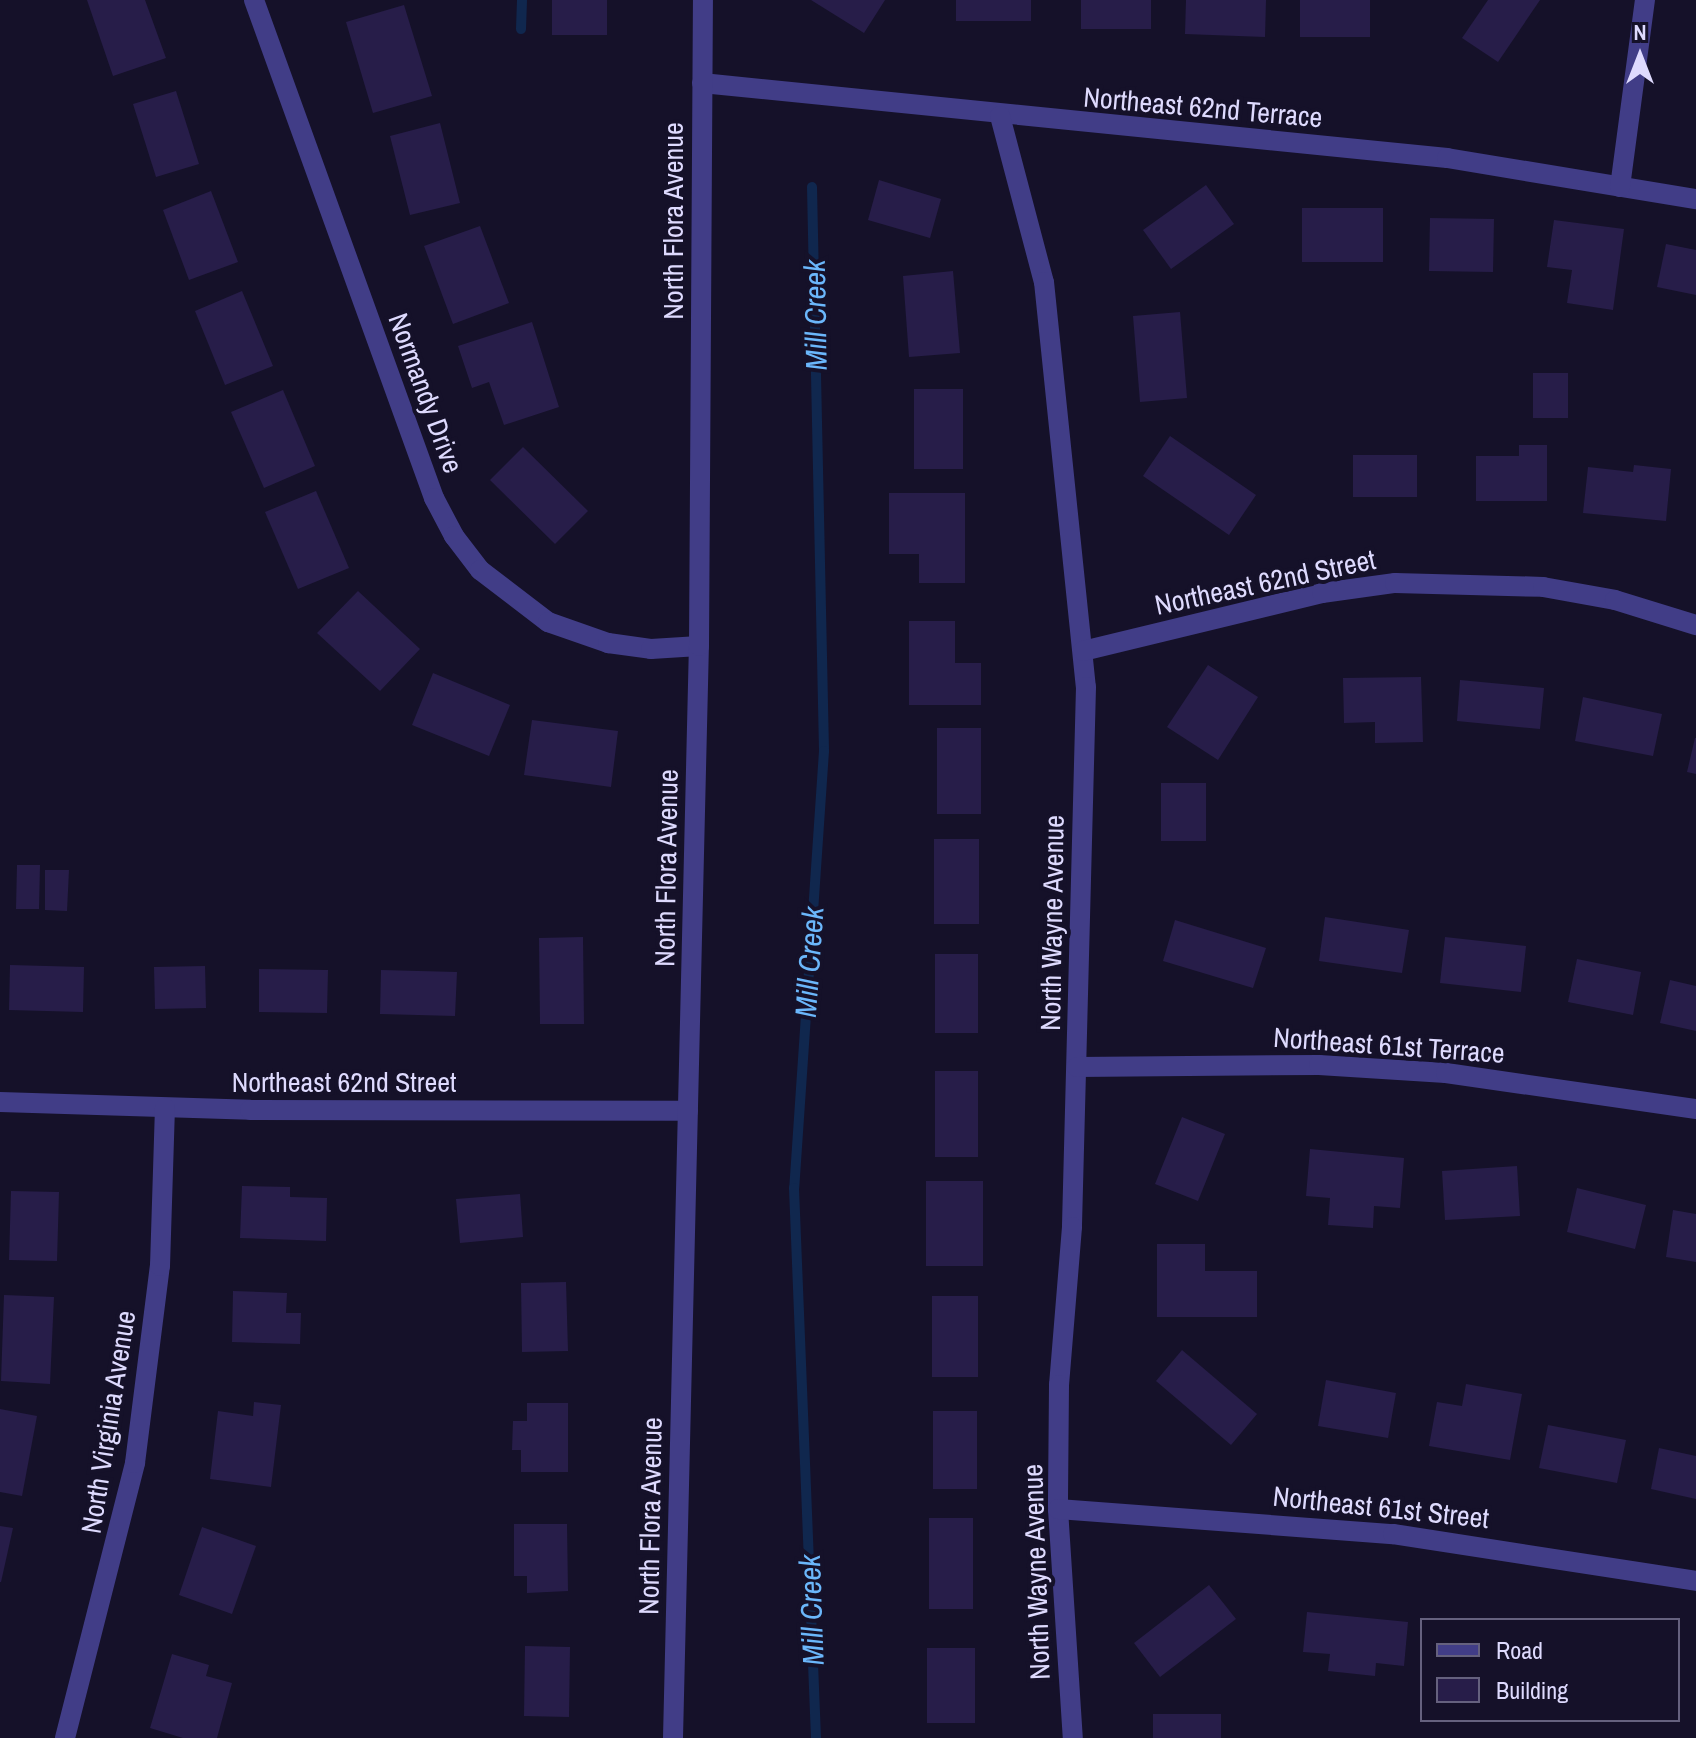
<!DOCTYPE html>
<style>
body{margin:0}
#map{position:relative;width:1696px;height:1738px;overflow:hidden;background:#151129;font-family:"Archivo Narrow",sans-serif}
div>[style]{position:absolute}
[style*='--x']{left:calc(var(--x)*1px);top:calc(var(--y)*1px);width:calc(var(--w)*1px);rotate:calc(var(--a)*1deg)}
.stream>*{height:10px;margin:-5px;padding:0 5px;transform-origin:5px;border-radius:5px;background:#10274e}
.building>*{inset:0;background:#271d49}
.minor>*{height:20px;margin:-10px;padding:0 10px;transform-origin:10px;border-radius:10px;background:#413d87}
.tertiary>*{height:20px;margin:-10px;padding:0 10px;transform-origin:10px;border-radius:10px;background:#413d87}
span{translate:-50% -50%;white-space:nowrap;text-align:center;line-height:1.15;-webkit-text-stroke:8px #151129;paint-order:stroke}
.street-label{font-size:28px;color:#dedafe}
.water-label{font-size:30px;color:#6bb7fb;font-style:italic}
.legend{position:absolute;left:1420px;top:1618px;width:260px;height:104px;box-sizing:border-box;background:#151129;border:2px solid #65617e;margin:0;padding:10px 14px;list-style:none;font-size:24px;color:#dedafe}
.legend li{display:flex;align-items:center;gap:16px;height:40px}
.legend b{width:40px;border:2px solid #65617e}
.north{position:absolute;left:1600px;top:16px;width:80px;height:80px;-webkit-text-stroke:6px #151129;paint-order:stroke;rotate:0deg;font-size:22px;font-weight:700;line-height:32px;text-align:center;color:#dedafe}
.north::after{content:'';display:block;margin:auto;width:28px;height:36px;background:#dedafe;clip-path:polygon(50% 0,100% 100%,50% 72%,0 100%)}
</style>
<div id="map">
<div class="stream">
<div style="--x:521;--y:29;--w:29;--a:-88"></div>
<div style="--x:812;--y:187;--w:564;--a:88.78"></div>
<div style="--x:824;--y:751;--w:438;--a:93.9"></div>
<div style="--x:794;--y:1188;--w:550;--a:87.71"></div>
</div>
<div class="building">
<div style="clip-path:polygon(87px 0,145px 0,166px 58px,113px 76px)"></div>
<div style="clip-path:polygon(552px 0,607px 0,607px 35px,552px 35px)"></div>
<div style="clip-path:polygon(811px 0,885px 0,864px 33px)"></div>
<div style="clip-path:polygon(956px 0,1031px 0,1031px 21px,956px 21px)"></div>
<div style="clip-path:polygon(1081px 0,1151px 0,1151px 29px,1081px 29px)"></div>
<div style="clip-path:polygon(1186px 0,1266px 0,1265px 37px,1185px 34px)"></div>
<div style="clip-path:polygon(1300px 0,1370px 0,1370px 37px,1300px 37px)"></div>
<div style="clip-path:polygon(1488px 0,1540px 0,1498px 62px,1462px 38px)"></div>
<div style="clip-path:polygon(404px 5px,432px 96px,373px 113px,346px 22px)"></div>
<div style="clip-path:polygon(176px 91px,199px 164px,156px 177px,133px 104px)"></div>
<div style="clip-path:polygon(440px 123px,460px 203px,410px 215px,390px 136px)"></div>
<div style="clip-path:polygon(879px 180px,941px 199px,930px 238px,868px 220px)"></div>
<div style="clip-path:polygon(1206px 185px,1234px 224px,1171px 269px,1143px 230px)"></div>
<div style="clip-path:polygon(211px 191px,238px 262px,189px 280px,163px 210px)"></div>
<div style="clip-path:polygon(1302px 208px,1383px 208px,1383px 262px,1302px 262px)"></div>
<div style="clip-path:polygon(1430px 218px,1494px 219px,1493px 272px,1429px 271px)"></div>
<div style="clip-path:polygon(1554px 220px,1624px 229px,1613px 310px,1567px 303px,1572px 270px,1547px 267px)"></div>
<div style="clip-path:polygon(480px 226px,509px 303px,453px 324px,424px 246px)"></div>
<div style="clip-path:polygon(1666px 244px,1696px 250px,1696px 295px,1657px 287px)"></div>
<div style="clip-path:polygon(953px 271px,960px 353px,909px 357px,903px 276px)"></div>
<div style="clip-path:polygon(242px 291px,273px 366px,225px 385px,195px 311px)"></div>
<div style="clip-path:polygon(1180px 312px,1187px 398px,1140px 402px,1133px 316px)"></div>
<div style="clip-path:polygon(532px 322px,559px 407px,504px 425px,489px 382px,472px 388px,458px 346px)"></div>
<div style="clip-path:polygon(1533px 373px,1568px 373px,1568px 418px,1533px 418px)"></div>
<div style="clip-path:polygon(914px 389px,963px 389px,963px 469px,914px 469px)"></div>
<div style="clip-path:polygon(283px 390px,315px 466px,264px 488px,231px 412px)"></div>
<div style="clip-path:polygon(1170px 436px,1256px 495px,1229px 535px,1143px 476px)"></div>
<div style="clip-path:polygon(1519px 445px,1547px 445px,1547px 501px,1476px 501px,1476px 456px,1519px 456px)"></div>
<div style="clip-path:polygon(523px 447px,588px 511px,555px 544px,490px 480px)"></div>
<div style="clip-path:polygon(1353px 455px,1417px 455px,1417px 497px,1353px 497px)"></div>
<div style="clip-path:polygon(1634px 465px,1671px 469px,1666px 521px,1583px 513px,1588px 467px,1633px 472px)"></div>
<div style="clip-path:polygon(316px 491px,349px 568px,298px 589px,265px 512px)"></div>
<div style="clip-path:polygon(889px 493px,965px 493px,965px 583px,919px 583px,919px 554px,889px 554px)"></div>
<div style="clip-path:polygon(358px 591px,420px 649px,380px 691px,317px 633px)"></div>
<div style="clip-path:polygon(909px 621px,955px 621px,955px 663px,981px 663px,981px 705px,909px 705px)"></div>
<div style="clip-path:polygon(1208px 665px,1258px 697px,1218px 760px,1167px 727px)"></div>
<div style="clip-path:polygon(433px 673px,510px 705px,489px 756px,412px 725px)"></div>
<div style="clip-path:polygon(1421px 677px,1423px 742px,1375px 743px,1375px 722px,1344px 723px,1343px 678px)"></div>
<div style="clip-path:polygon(1460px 680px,1544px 688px,1540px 729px,1457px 721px)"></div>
<div style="clip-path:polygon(1583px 697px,1662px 714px,1653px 756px,1575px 741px)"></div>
<div style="clip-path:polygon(532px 720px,618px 731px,611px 787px,524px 775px)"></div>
<div style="clip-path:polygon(937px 728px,981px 728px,981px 814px,937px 814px)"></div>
<div style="clip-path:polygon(1695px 738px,1696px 738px,1696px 774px,1687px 772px)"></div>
<div style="clip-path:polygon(1161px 783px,1206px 783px,1206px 841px,1161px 841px)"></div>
<div style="clip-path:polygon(934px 839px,979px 839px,979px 924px,934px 924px)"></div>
<div style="clip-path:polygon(17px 865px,40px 865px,39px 909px,16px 909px)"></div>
<div style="clip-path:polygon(45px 870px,69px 870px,67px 911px,45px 910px)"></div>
<div style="clip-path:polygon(1325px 917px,1409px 930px,1402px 973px,1319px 961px)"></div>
<div style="clip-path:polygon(1175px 920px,1266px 948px,1253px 988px,1163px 961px)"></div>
<div style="clip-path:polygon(583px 937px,584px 1024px,540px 1024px,539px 938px)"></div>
<div style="clip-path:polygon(1445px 937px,1526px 946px,1521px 992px,1440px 983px)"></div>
<div style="clip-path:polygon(935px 954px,978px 954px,978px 1033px,935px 1033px)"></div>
<div style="clip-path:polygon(1577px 959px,1641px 972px,1633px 1015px,1568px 1002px)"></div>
<div style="clip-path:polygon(10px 965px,84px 967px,83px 1012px,9px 1010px)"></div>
<div style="clip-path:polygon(205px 966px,206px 1008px,155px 1009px,154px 967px)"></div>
<div style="clip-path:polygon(259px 969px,328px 970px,327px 1013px,259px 1012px)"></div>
<div style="clip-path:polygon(381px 970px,457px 972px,455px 1016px,380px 1014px)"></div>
<div style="clip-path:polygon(1670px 980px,1696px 986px,1696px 1031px,1660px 1023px)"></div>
<div style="clip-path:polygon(935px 1071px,978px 1071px,978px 1157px,935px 1157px)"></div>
<div style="clip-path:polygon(1182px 1117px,1225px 1134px,1198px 1201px,1155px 1184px)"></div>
<div style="clip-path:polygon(1310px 1149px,1404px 1158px,1400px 1208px,1374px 1206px,1373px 1228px,1328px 1225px,1330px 1198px,1306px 1196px)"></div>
<div style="clip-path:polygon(1517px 1166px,1520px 1216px,1445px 1220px,1442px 1171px)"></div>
<div style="clip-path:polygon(926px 1181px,983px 1181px,983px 1266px,926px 1266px)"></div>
<div style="clip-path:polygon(242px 1186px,290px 1187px,290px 1197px,327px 1198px,326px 1241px,240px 1238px)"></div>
<div style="clip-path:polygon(1577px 1188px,1646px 1205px,1635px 1249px,1567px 1232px)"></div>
<div style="clip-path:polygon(11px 1191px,59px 1192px,57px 1261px,9px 1260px)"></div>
<div style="clip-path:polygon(520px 1194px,523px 1237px,460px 1243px,456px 1199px)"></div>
<div style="clip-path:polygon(1673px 1210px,1696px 1214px,1696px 1262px,1666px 1257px)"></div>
<div style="clip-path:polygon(1157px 1244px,1205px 1244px,1205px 1271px,1257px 1271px,1257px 1317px,1157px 1317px)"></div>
<div style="clip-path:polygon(566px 1282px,568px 1351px,522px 1352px,521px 1283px)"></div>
<div style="clip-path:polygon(233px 1291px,287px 1293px,286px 1313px,301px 1313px,300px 1344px,232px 1342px)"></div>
<div style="clip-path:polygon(4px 1295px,54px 1297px,50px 1384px,1px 1381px)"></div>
<div style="clip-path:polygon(932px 1296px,978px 1296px,978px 1377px,932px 1377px)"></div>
<div style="clip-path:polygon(1182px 1350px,1257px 1414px,1231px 1445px,1156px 1381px)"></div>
<div style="clip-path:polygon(1326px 1380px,1396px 1393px,1388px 1438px,1318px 1426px)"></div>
<div style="clip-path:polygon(1466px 1384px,1522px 1394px,1510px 1460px,1429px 1446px,1437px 1402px,1462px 1406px)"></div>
<div style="clip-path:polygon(254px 1402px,281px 1405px,271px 1487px,210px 1479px,218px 1411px,253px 1416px)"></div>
<div style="clip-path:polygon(527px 1403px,568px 1403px,568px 1472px,521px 1472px,521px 1450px,512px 1450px,513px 1421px,527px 1421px)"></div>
<div style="clip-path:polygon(0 1409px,37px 1416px,22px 1496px,0 1492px)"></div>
<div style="clip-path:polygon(933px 1411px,977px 1411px,977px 1489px,933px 1489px)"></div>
<div style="clip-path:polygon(1548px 1425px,1626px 1440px,1617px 1483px,1539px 1468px)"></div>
<div style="clip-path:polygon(1659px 1448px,1696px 1456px,1696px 1499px,1651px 1489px)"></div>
<div style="clip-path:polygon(929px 1518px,973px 1518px,973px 1609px,929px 1609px)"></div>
<div style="clip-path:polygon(514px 1524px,567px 1524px,568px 1591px,527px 1593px,527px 1576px,514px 1576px)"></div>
<div style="clip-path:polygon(0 1526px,13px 1528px,1px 1582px,0 1582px)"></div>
<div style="clip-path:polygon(202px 1527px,256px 1546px,232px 1614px,179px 1595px)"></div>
<div style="clip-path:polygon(1209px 1585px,1236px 1619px,1160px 1677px,1134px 1643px)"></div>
<div style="clip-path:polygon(1307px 1612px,1408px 1622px,1404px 1666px,1376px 1663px,1375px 1676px,1328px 1671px,1330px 1654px,1303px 1652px)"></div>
<div style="clip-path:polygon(525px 1646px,570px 1647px,569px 1717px,524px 1716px)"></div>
<div style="clip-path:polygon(927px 1648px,975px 1648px,975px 1723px,927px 1723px)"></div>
<div style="clip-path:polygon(172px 1654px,209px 1665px,206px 1676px,232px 1683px,217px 1738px,183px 1738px,150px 1728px)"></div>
<div style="clip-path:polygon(1153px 1714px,1221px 1714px,1221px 1738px,1153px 1738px)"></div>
</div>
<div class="minor">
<div style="--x:254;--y:0;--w:530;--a:70.13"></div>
<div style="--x:434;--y:498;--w:43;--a:62.2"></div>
<div style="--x:454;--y:536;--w:43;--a:52.6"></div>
<div style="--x:480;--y:570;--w:86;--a:37.4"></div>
<div style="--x:548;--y:622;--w:64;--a:19.3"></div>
<div style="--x:608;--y:643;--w:43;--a:7.9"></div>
<div style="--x:651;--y:649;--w:48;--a:-3.6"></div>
<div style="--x:702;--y:83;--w:749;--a:5.75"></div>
<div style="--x:1447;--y:158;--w:252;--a:9.4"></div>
<div style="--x:1000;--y:116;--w:172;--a:75.2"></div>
<div style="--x:1044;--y:282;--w:407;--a:84.1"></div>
<div style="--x:1086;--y:687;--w:540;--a:91.49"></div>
<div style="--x:1072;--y:1227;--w:159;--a:94.7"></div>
<div style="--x:1059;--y:1385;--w:124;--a:90.5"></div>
<div style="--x:1058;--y:1509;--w:229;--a:86.3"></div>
<div style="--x:1620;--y:187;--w:189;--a:-82.4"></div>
<div style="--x:1083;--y:651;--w:246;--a:-13.6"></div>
<div style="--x:1322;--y:593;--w:74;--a:-7.8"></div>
<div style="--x:1395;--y:583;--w:148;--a:1.5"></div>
<div style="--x:1543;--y:587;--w:73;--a:10.2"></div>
<div style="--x:1615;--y:600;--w:85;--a:17.2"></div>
<div style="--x:1077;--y:1067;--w:242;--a:-0.5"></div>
<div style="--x:1319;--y:1065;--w:127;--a:3.6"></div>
<div style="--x:1446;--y:1073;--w:253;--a:8.2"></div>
<div style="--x:0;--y:1102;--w:250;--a:1.8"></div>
<div style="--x:250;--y:1110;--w:438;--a:0.1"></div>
<div style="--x:1058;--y:1509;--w:336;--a:4.3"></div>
<div style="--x:1393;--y:1534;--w:307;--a:8.8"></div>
<div style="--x:65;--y:1738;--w:284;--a:-75.7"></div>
<div style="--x:135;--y:1463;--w:199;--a:-82.8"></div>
<div style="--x:160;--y:1266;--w:158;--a:-88.2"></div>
</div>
<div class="tertiary">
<div style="--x:673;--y:1738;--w:1092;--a:-88.64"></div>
<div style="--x:699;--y:646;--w:646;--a:-89.65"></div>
</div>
<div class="street-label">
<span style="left:1203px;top:107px;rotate:5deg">Northeast 62nd Terrace</span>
<span style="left:673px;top:221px;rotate:-90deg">North Flora Avenue</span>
<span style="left:426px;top:393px;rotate:70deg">Normandy Drive</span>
<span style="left:1265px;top:582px;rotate:-12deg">Northeast 62nd Street</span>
<span style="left:666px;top:868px;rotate:-89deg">North Flora Avenue</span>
<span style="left:1052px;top:923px;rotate:-89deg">North Wayne Avenue</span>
<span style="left:1389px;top:1045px;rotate:4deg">Northeast 61st Terrace</span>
<span style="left:344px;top:1082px">Northeast 62nd Street</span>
<span style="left:108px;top:1422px;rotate:-81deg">North Virginia Avenue</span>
<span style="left:1381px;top:1507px;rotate:6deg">Northeast 61st Street</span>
<span style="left:650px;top:1516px;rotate:-89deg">North Flora Avenue</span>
<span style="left:1036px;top:1572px;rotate:-92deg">North Wayne Avenue</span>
</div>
<div class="water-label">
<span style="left:815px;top:315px;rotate:-91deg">Mill Creek</span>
<span style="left:809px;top:962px;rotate:-86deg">Mill Creek</span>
<span style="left:811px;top:1610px;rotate:-92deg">Mill Creek</span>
</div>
<ul class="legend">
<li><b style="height:10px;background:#413d87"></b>Road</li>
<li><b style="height:22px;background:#271d49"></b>Building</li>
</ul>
<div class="north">N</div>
</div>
